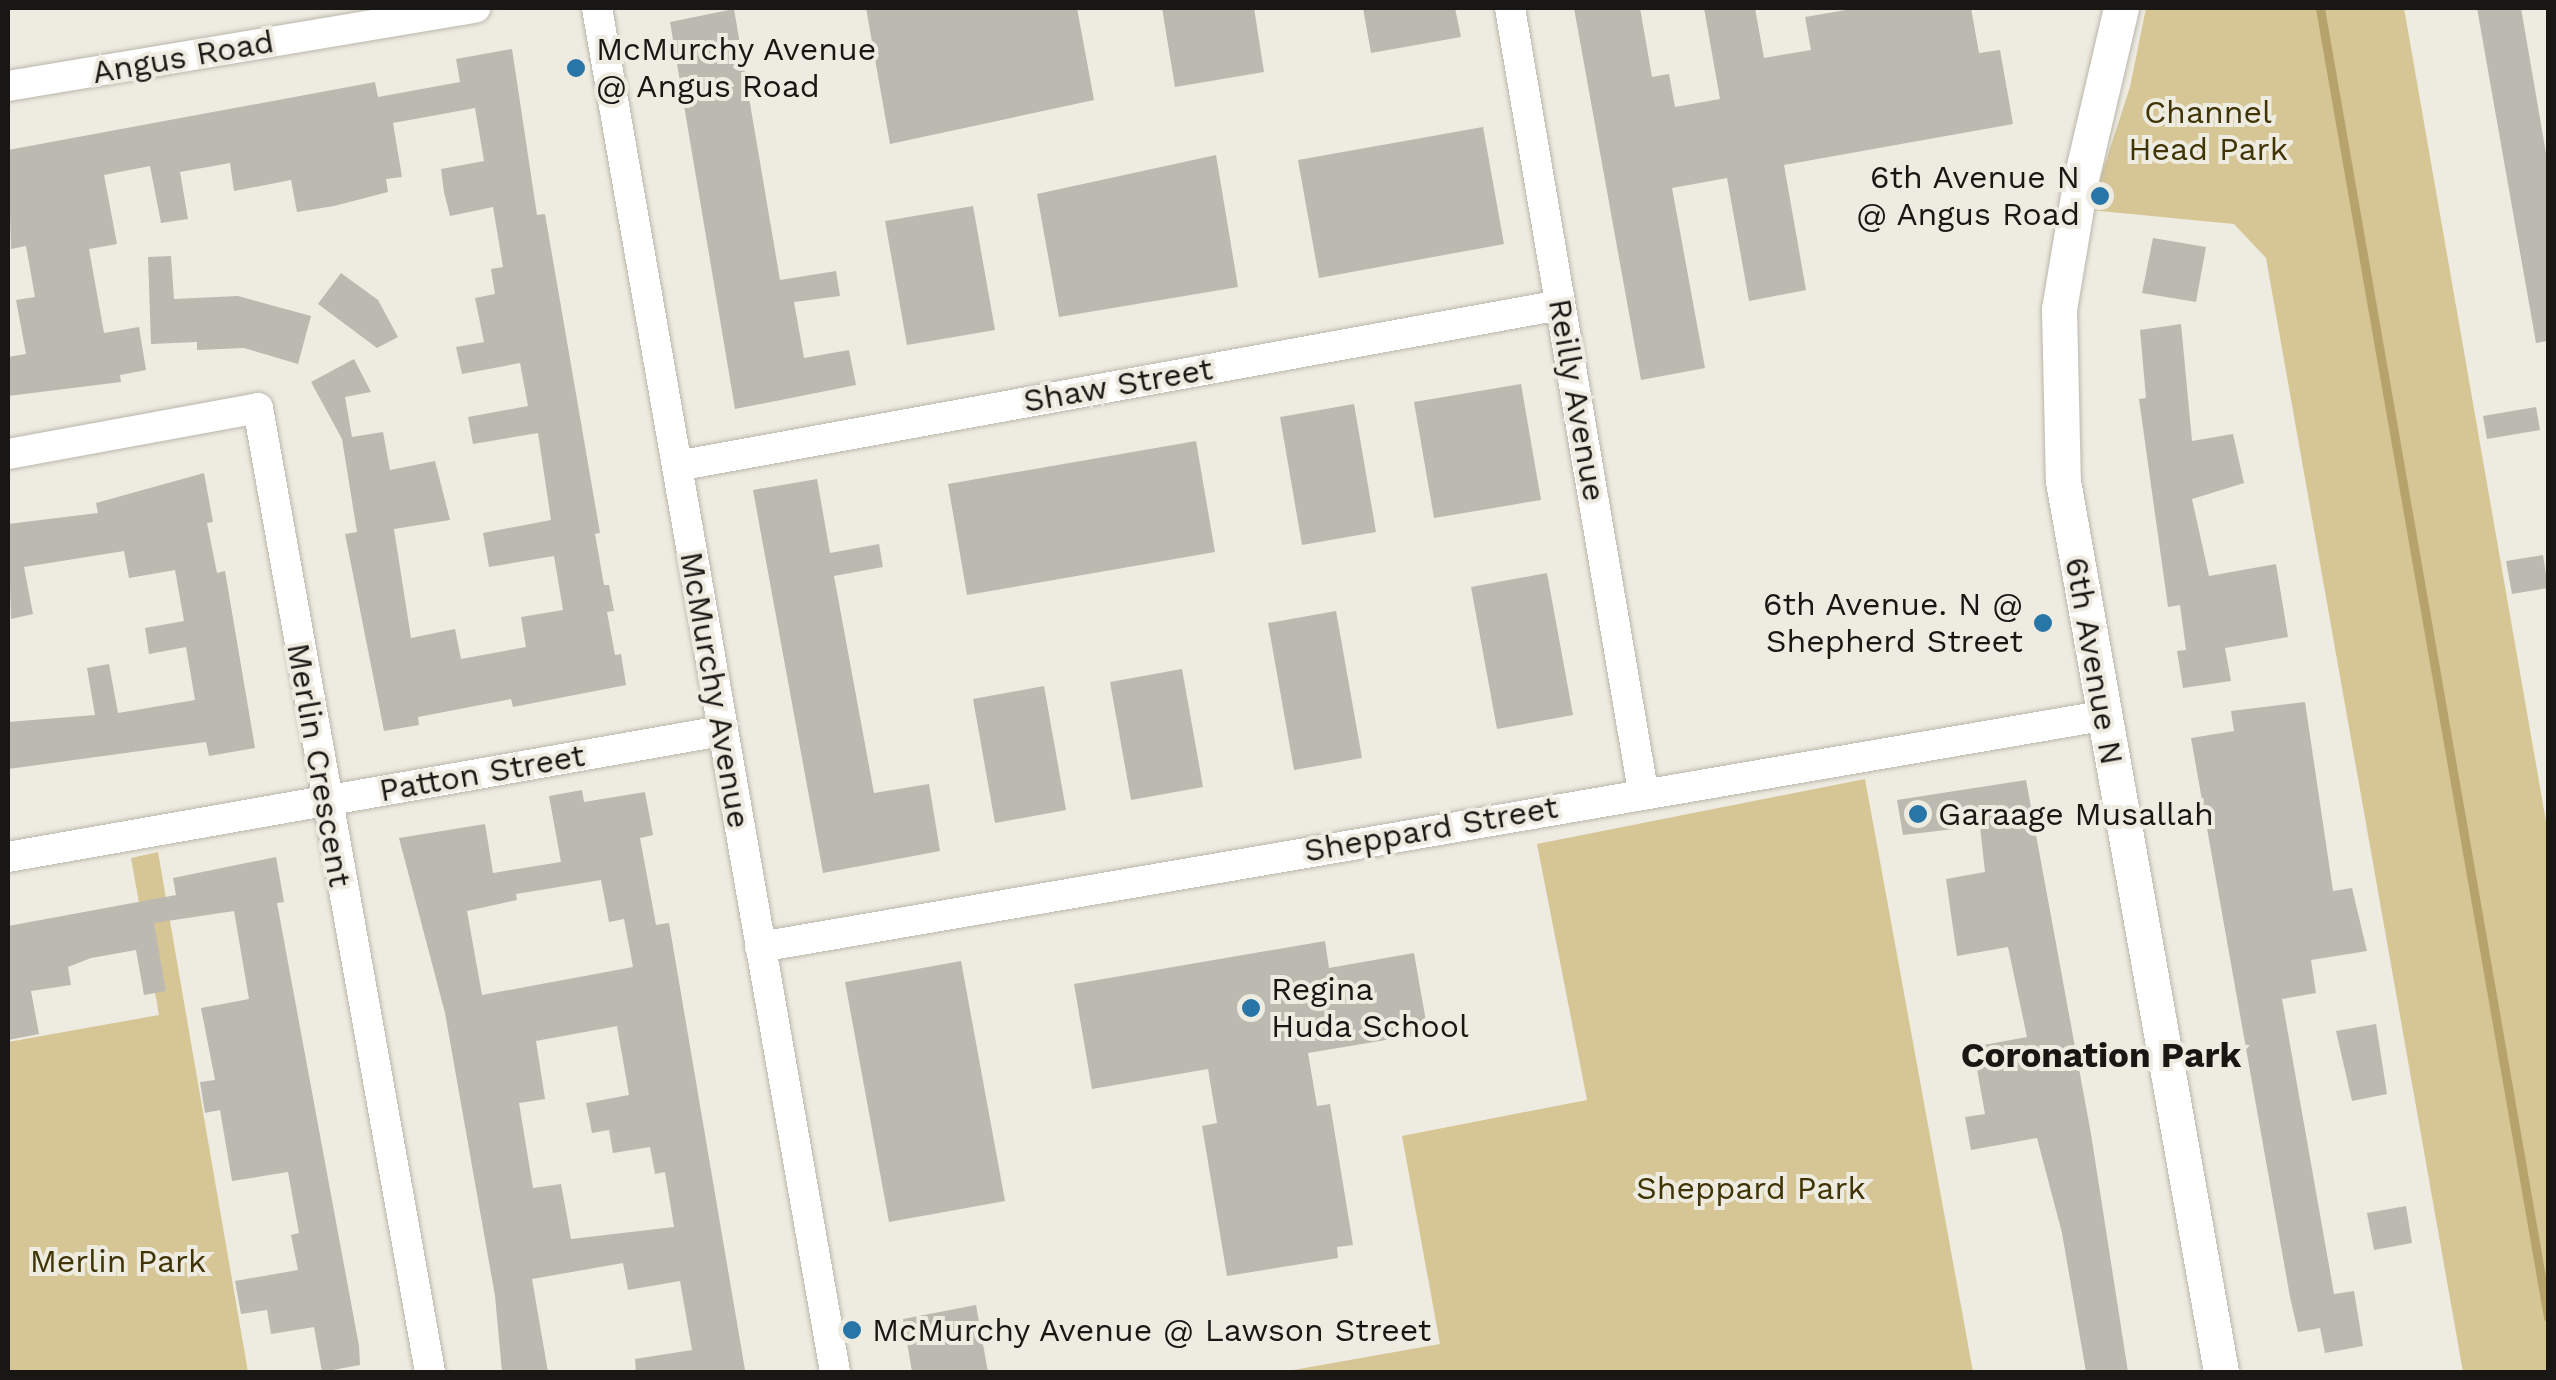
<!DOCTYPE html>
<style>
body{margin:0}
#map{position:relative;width:2556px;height:1380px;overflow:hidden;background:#eeebe1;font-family:"Work Sans",sans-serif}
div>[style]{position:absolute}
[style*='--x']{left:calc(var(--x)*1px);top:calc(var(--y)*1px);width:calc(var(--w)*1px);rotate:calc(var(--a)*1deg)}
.green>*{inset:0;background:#d6c595}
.stream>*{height:9px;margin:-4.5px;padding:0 4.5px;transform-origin:4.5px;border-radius:4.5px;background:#b6a36c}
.building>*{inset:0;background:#bcb9b0}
.roads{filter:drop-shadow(0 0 2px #b9b6ac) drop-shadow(0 0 2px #b9b6ac)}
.minor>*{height:30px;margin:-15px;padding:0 15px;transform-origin:15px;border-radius:15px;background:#fff}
.tertiary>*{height:35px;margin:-17.5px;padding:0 17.5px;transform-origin:17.5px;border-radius:17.5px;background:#fff}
.dots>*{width:28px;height:28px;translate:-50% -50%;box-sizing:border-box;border:5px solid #eeebe1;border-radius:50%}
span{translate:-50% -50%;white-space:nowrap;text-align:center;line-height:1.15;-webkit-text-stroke:8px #eeebe1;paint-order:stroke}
.poi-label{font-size:32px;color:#191714}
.left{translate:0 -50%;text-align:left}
.right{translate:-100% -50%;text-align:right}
.street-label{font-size:32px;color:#191714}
.park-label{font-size:32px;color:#403304}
.neighbourhood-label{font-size:35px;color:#191714;font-weight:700}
.frame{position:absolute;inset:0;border:10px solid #191714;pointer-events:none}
</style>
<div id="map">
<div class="green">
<div style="clip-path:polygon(2146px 8px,2404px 8px,2548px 833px,2548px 1372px,2463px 1372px,2266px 258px,2234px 224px,2090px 210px,2130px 87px)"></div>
<div style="clip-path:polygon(1865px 779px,1973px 1372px,1282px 1372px,1440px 1344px,1402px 1136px,1587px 1100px,1537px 844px)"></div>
<div style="clip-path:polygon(158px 852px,248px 1372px,8px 1372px,8px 1042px,159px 1015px,131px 858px)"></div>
</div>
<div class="stream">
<div style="--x:2320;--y:8;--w:1329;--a:80.12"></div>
</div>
<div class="building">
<div style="clip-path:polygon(866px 8px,1077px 8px,1094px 100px,890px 144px)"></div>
<div style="clip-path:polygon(1162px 8px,1254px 8px,1264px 72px,1175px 87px)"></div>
<div style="clip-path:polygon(1363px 8px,1455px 8px,1461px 37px,1371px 53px)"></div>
<div style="clip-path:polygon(1574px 8px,1640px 8px,1652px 77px,1669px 74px,1675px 107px,1720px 99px,1704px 8px,1755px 8px,1764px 58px,1811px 50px,1805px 17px,1858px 8px,1971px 8px,1979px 53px,2000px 50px,2013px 124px,1784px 165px,1806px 290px,1749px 301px,1727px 178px,1672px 188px,1705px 368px,1641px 380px)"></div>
<div style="clip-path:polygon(2477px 8px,2521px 8px,2548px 165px,2548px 341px,2536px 343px)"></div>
<div style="clip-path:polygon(734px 9px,780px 280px,836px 271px,840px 296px,794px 302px,804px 358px,849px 350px,856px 385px,735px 409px,670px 22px)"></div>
<div style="clip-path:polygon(512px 49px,537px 215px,545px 214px,600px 533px,595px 534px,604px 585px,609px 585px,614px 611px,607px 612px,615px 655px,621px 654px,626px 685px,513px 707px,511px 699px,444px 712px,418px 717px,419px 725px,384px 731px,345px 534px,357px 532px,342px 439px,311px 382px,354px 359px,371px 392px,345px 397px,352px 437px,383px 432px,390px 470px,435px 461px,450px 520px,394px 529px,411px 638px,455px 629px,461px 659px,526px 647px,521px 617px,563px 610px,554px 556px,489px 567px,483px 533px,551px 520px,538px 433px,473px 444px,468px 417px,528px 406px,520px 363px,462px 374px,456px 347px,484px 342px,475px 298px,495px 294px,491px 269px,503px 267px,493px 207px,450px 216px,444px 192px,441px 169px,484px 161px,475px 108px,393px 123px,402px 177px,386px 179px,388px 192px,334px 206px,297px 212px,291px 180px,234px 191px,230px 163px,180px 172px,188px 219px,161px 223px,150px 166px,104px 175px,117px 244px,89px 249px,104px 333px,139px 327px,146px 370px,120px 375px,121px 382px,8px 396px,8px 357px,26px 354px,16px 300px,35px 297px,26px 246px,11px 249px,8px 150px,375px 82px,378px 97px,460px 82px,456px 59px)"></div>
<div style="clip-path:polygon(1483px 127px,1504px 244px,1319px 278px,1298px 160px)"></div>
<div style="clip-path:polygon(1216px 155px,1238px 287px,1059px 317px,1037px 194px)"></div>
<div style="clip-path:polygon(973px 206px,995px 330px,907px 345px,885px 221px)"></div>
<div style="clip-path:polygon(2153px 238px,2206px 247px,2196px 302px,2142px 293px)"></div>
<div style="clip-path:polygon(171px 256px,174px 299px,238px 296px,311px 316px,298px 364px,244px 348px,197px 350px,197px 342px,151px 344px,148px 257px)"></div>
<div style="clip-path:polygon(341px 273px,378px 300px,398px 337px,377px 348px,318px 304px)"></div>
<div style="clip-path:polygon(2181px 324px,2192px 441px,2233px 434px,2244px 483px,2192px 499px,2209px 576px,2276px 564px,2288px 637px,2225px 648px,2231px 681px,2183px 688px,2177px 651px,2186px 650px,2180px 605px,2168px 607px,2139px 399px,2146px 398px,2140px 330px)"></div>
<div style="clip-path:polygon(1521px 384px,1541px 500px,1434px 518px,1414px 402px)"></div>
<div style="clip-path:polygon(1354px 404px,1376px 532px,1302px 545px,1280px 417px)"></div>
<div style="clip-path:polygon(2536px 407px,2540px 430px,2487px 439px,2483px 416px)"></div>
<div style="clip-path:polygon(1196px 441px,1215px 552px,967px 595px,948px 484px)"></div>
<div style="clip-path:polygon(204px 473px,213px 522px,207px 523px,217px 573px,225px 571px,255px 748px,209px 756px,206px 742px,8px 769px,8px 722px,95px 715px,87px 668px,109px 664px,118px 713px,195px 700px,186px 647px,149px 654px,145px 628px,184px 621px,175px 570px,129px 578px,124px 551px,24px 567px,33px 614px,11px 619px,8px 524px,98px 513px,96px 503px)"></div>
<div style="clip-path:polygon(817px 479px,830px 553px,879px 544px,883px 567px,834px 576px,874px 793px,929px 784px,940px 851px,823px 873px,753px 490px)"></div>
<div style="clip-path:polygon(2543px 555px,2548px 588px,2512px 594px,2506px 561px)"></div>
<div style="clip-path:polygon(1547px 573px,1573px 715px,1497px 729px,1471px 587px)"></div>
<div style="clip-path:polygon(1336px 611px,1362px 758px,1294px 770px,1268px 623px)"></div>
<div style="clip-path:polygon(1182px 669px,1203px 787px,1131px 800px,1110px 682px)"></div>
<div style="clip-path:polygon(1044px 686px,1066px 810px,995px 823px,973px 699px)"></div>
<div style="clip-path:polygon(2305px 702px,2333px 891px,2352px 888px,2367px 951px,2311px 960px,2316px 993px,2282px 999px,2334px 1294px,2354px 1291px,2363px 1346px,2325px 1353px,2320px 1328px,2298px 1332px,2290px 1297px,2191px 738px,2234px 731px,2231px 711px)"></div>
<div style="clip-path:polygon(2026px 780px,2091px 1134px,2128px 1372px,2086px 1372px,2062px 1233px,2037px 1138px,1971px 1150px,1965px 1117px,1985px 1114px,1973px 1047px,2027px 1037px,2008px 947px,1957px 956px,1946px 879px,1985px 872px,1980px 826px,1903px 835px,1897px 800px)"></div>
<div style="clip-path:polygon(evenodd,582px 790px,584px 802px,645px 792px,653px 835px,640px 838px,656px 925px,669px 923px,745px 1370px,636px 1372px,635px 1359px,692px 1350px,680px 1281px,628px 1290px,623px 1263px,532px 1279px,548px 1372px,502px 1372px,495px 1296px,445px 1013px,399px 838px,485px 824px,493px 873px,561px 862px,549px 796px,582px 790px,601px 880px,609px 922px,624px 919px,633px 967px,482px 995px,467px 911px,517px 900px,516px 894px,601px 880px,582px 790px,617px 1026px,629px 1095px,586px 1103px,592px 1133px,609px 1130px,613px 1153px,650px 1147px,655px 1174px,665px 1172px,674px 1227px,571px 1239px,561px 1184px,533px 1188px,519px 1103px,545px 1099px,536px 1041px,617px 1026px)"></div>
<div style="clip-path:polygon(276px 857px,284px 902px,277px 903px,359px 1346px,360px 1365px,322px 1372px,314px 1327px,271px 1334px,267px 1310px,241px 1314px,235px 1281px,298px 1270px,291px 1235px,299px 1233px,288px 1172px,232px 1181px,220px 1110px,205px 1113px,200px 1082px,215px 1080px,201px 1008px,249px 999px,234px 911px,154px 923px,166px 991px,144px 995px,136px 950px,91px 958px,68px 967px,71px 985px,31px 991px,39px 1034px,8px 1040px,8px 926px,176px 895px,173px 878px)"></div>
<div style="clip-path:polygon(1325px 941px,1329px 968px,1414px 953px,1428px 1033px,1308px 1053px,1317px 1106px,1330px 1104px,1353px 1245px,1337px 1247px,1338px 1258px,1227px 1276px,1202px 1126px,1217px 1123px,1208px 1069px,1092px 1089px,1074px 984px)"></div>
<div style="clip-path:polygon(961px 961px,1005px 1201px,889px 1222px,845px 982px)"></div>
<div style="clip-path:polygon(2376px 1024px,2387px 1094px,2352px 1101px,2336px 1031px)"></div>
<div style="clip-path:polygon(2406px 1206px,2412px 1243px,2374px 1250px,2367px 1213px)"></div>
<div style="clip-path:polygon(976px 1305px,988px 1372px,912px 1372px,903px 1319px)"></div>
</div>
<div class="roads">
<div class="minor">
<div style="--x:597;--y:8;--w:1385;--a:80.1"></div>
<div style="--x:1510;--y:8;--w:794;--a:80.36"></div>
<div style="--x:8;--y:86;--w:474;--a:-9.5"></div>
<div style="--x:8;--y:454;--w:254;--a:-10.4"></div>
<div style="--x:258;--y:408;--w:979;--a:79.88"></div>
<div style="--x:677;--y:466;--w:898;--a:-10.33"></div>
<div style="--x:8;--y:857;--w:724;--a:-10.02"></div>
<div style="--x:760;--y:947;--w:1362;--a:-9.77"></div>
</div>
<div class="tertiary">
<div style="--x:2121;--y:8;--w:175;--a:103.2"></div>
<div style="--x:2081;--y:178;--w:133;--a:99.5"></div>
<div style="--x:2059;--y:309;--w:172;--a:88.7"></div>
<div style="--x:2063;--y:481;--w:905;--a:79.94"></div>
</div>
</div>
<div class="dots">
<div style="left:576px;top:68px;background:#2875a8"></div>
<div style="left:2100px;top:196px;background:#2875a8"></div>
<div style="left:2043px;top:623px;background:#2875a8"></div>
<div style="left:1918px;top:814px;background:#2875a8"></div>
<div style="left:1251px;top:1008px;background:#2875a8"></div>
<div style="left:852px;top:1330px;background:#2875a8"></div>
</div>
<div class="poi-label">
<span class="left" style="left:596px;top:68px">McMurchy Avenue<br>@ Angus Road</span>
<span class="right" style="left:2080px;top:196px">6th Avenue N<br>@ Angus Road</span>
<span class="right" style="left:2023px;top:623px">6th Avenue. N @<br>Shepherd Street</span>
<span class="left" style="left:1938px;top:814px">Garaage Musallah</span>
<span class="left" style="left:1271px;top:1008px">Regina<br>Huda School</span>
<span class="left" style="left:872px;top:1330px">McMurchy Avenue @ Lawson Street</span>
</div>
<div class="street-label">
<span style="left:183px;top:57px;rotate:-10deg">Angus Road</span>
<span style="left:1118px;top:385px;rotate:-10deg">Shaw Street</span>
<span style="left:1577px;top:400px;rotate:80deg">Reilly Avenue</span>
<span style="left:2094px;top:661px;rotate:80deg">6th Avenue N</span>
<span style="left:715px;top:690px;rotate:80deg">McMurchy Avenue</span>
<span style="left:319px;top:765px;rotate:80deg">Merlin Crescent</span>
<span style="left:482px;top:773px;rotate:-10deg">Patton Street</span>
<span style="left:1431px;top:829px;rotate:-10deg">Sheppard Street</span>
</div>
<div class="park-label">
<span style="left:2208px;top:131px">Channel<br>Head Park</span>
<span style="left:1751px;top:1188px">Sheppard Park</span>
<span style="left:118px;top:1261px">Merlin Park</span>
</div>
<div class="neighbourhood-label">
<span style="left:2101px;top:1055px">Coronation Park</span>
</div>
<div class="frame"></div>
</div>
